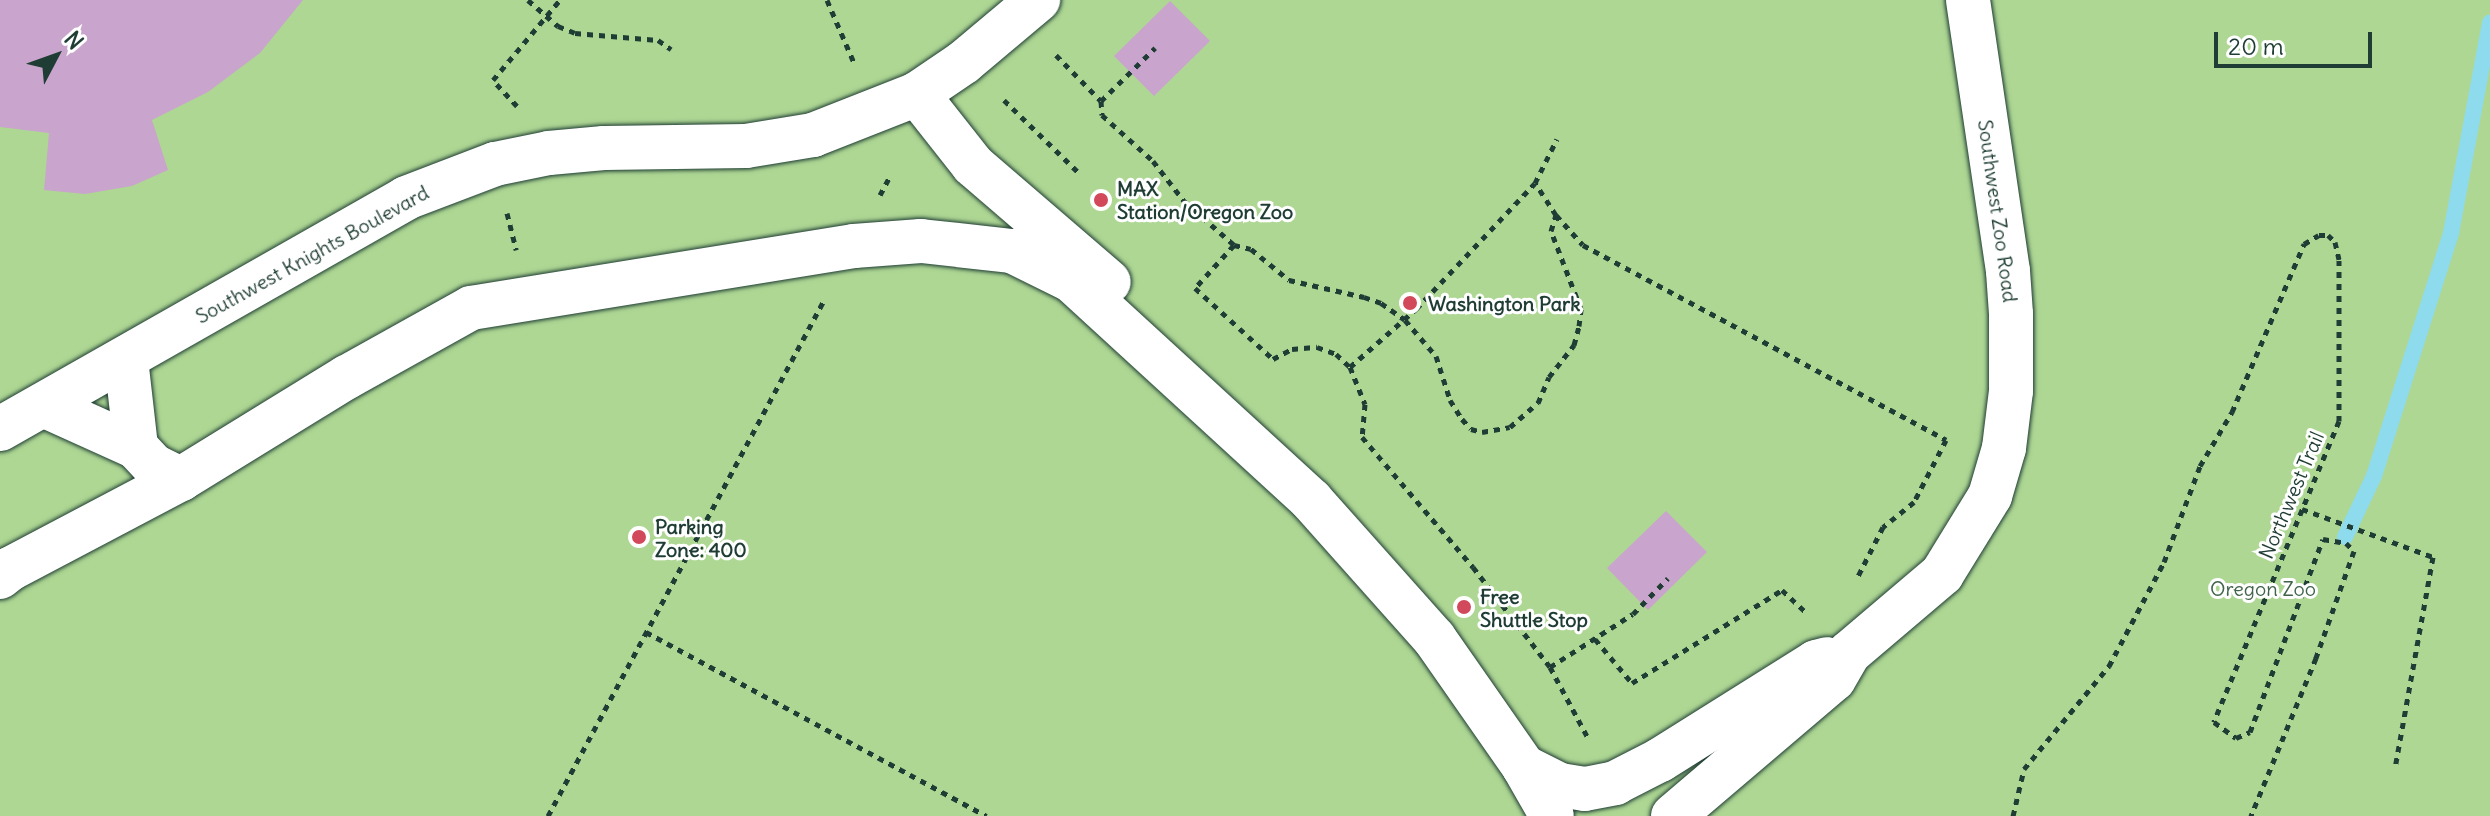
<!DOCTYPE html>
<style>
body{margin:0}
#map{position:relative;width:2490px;height:816px;overflow:hidden;background:#f4edf5;font-family:Delius,sans-serif}
div>[style]{position:absolute}
[style*='--x']{left:calc(var(--x)*1px);top:calc(var(--y)*1px);width:calc(var(--w)*1px);rotate:calc(var(--a)*1deg)}
.green>*{inset:0;background:#aed794}
.stream>*{height:16px;margin:-8px;padding:0 8px;transform-origin:8px;border-radius:8px;background:#8edbee}
.building>*{inset:0;background:#c9a4cc}
.path>*{height:5px;margin-top:-2.5px;transform-origin:0;background:repeating-linear-gradient(90deg,#1f3d34 0 6px,transparent 0 12px)}
.roads{filter:drop-shadow(0 0 2px #1f3d34) drop-shadow(0 0 2px #1f3d34)}
.minor>*{height:44px;margin:-22px;padding:0 22px;transform-origin:22px;border-radius:22px;background:#fff}
.dots>*{width:22px;height:22px;translate:-50% -50%;box-sizing:border-box;border:4px solid #fff;border-radius:50%}
span{translate:-50% -50%;white-space:nowrap;text-align:center;line-height:1.15;-webkit-text-stroke:6px #fff;paint-order:stroke}
.poi-label{font-size:20px;color:#1f3d34;font-weight:700}
.left{translate:0 -50%;text-align:left}
.street-label{font-size:20px;color:#1f3d34}
.park-label{font-size:20px;color:#43644c}
.north{position:absolute;left:16px;top:16px;width:80px;height:80px;-webkit-text-stroke:6px #fff;paint-order:stroke;rotate:49deg;font-size:22px;font-weight:700;line-height:32px;text-align:center;color:#1f3d34}
.north::after{content:'';display:block;margin:auto;width:28px;height:36px;background:#1f3d34;clip-path:polygon(50% 0,100% 100%,50% 72%,0 100%)}
.scale{position:absolute;left:2214px;top:32px;width:158px;height:36px;box-sizing:border-box;border:4px solid #1f3d34;border-top:0;padding-left:10px;font-size:24px;line-height:28px;white-space:nowrap;color:#1f3d34;-webkit-text-stroke:6px #fff;paint-order:stroke}
</style>
<div id="map">
<div class="green">
<div style="clip-path:polygon(0 0,2490px 0,2490px 816px,0 816px)"></div>
</div>
<div class="stream">
<div style="--x:2345;--y:537;--w:68;--a:-64.6"></div>
<div style="--x:2374;--y:476;--w:255;--a:-72.4"></div>
<div style="--x:2451;--y:233;--w:214;--a:-79.5"></div>
</div>
<div class="building">
<div style="clip-path:polygon(0 0,303px 0,260px 53px,208px 92px,152px 120px,168px 170px,132px 186px,85px 194px,44px 190px,49px 133px,0 127px)"></div>
<div style="clip-path:polygon(1170px 1px,1210px 41px,1154px 96px,1114px 56px)"></div>
<div style="clip-path:polygon(1666px 511px,1707px 552px,1648px 610px,1607px 568px)"></div>
</div>
<div class="path">
<div style="--x:528;--y:0;--w:40;--a:41"></div>
<div style="--x:558;--y:26;--w:18;--a:22"></div>
<div style="--x:575;--y:33;--w:83;--a:4.8"></div>
<div style="--x:658;--y:40;--w:16;--a:35"></div>
<div style="--x:827;--y:0;--w:71;--a:66.7"></div>
<div style="--x:1056;--y:55;--w:64;--a:45.6"></div>
<div style="--x:1101;--y:101;--w:14;--a:86"></div>
<div style="--x:1102;--y:115;--w:69;--a:42"></div>
<div style="--x:1153;--y:161;--w:51;--a:52.2"></div>
<div style="--x:1184;--y:201;--w:67;--a:41.3"></div>
<div style="--x:1234;--y:245;--w:17;--a:13"></div>
<div style="--x:1251;--y:249;--w:49;--a:39.2"></div>
<div style="--x:1289;--y:280;--w:77;--a:12.8"></div>
<div style="--x:1364;--y:297;--w:18;--a:19"></div>
<div style="--x:1381;--y:303;--w:29;--a:35"></div>
<div style="--x:1405;--y:320;--w:48;--a:49.3"></div>
<div style="--x:1436;--y:356;--w:46;--a:72.3"></div>
<div style="--x:1450;--y:400;--w:22;--a:58"></div>
<div style="--x:1462;--y:419;--w:13;--a:48"></div>
<div style="--x:1471;--y:429;--w:11;--a:15"></div>
<div style="--x:1482;--y:432;--w:28;--a:-10"></div>
<div style="--x:1510;--y:427;--w:37;--a:-41"></div>
<div style="--x:1538;--y:403;--w:28;--a:-67"></div>
<div style="--x:1549;--y:377;--w:41;--a:-52"></div>
<div style="--x:1574;--y:345;--w:20;--a:-75"></div>
<div style="--x:1579;--y:326;--w:17;--a:-83"></div>
<div style="--x:1581;--y:309;--w:84;--a:-111"></div>
<div style="--x:1551;--y:231;--w:17;--a:-73"></div>
<div style="--x:1556;--y:215;--w:38;--a:-123"></div>
<div style="--x:1004;--y:100;--w:106;--a:44.2"></div>
<div style="--x:1101;--y:101;--w:76;--a:-44.5"></div>
<div style="--x:517;--y:106;--w:35;--a:-133"></div>
<div style="--x:493;--y:80;--w:104;--a:-50.1"></div>
<div style="--x:880;--y:195;--w:19;--a:-62"></div>
<div style="--x:507;--y:213;--w:38;--a:76"></div>
<div style="--x:1556;--y:215;--w:40;--a:48"></div>
<div style="--x:1583;--y:245;--w:412;--a:28.2"></div>
<div style="--x:1946;--y:440;--w:70;--a:117.3"></div>
<div style="--x:1914;--y:502;--w:40;--a:141"></div>
<div style="--x:1883;--y:527;--w:57;--a:117"></div>
<div style="--x:1234;--y:245;--w:58;--a:132.2"></div>
<div style="--x:1195;--y:288;--w:105;--a:42.3"></div>
<div style="--x:1273;--y:359;--w:21;--a:-28"></div>
<div style="--x:1292;--y:349;--w:25;--a:-5"></div>
<div style="--x:1317;--y:347;--w:20;--a:20"></div>
<div style="--x:1336;--y:354;--w:19;--a:43"></div>
<div style="--x:1350;--y:367;--w:40;--a:68"></div>
<div style="--x:1365;--y:404;--w:33;--a:95"></div>
<div style="--x:1362;--y:437;--w:171;--a:49.5"></div>
<div style="--x:1473;--y:567;--w:126;--a:52.4"></div>
<div style="--x:1550;--y:667;--w:81;--a:61.8"></div>
<div style="--x:1350;--y:367;--w:88;--a:-41.3"></div>
<div style="--x:1416;--y:309;--w:173;--a:-46.6"></div>
<div style="--x:1535;--y:183;--w:49;--a:-63.4"></div>
<div style="--x:2302;--y:509;--w:140;--a:20.1"></div>
<div style="--x:2433;--y:557;--w:215;--a:100.2"></div>
<div style="--x:646;--y:632;--w:387;--a:28.4"></div>
<div style="--x:1595;--y:639;--w:57;--a:49.9"></div>
<div style="--x:1632;--y:683;--w:176;--a:-31.8"></div>
<div style="--x:1782;--y:590;--w:33;--a:43"></div>
<div style="--x:1550;--y:667;--w:98;--a:-32.6"></div>
<div style="--x:1633;--y:614;--w:50;--a:-45.8"></div>
<div style="--x:548;--y:816;--w:583;--a:-61.85"></div>
<div style="--x:2013;--y:816;--w:48;--a:-76.8"></div>
<div style="--x:2024;--y:769;--w:134;--a:-50.5"></div>
<div style="--x:2109;--y:666;--w:118;--a:-62.1"></div>
<div style="--x:2164;--y:562;--w:103;--a:-69.4"></div>
<div style="--x:2200;--y:466;--w:63;--a:-59.3"></div>
<div style="--x:2232;--y:412;--w:183;--a:-66.8"></div>
<div style="--x:2304;--y:244;--w:17;--a:-31"></div>
<div style="--x:2319;--y:235;--w:9;--a:0"></div>
<div style="--x:2328;--y:235;--w:10;--a:45"></div>
<div style="--x:2335;--y:242;--w:18;--a:77"></div>
<div style="--x:2339;--y:260;--w:161;--a:90"></div>
<div style="--x:2339;--y:421;--w:326;--a:112.6"></div>
<div style="--x:2214;--y:722;--w:27;--a:36"></div>
<div style="--x:2236;--y:738;--w:15;--a:-23"></div>
<div style="--x:2250;--y:732;--w:206;--a:-69.3"></div>
<div style="--x:2323;--y:539;--w:23;--a:10"></div>
<div style="--x:2346;--y:543;--w:11;--a:45"></div>
<div style="--x:2354;--y:551;--w:114;--a:109.6"></div>
<div style="--x:2316;--y:658;--w:171;--a:112.4"></div>
</div>
<div class="roads">
<div class="minor">
<div style="--x:917;--y:94;--w:90;--a:51.7"></div>
<div style="--x:973;--y:165;--w:179;--a:40.7"></div>
<div style="--x:126;--y:359;--w:89;--a:83.5"></div>
<div style="--x:43;--y:405;--w:102;--a:24.3"></div>
<div style="--x:136;--y:447;--w:26;--a:47"></div>
<div style="--x:154;--y:466;--w:30;--a:26"></div>
<div style="--x:0;--y:429;--w:467;--a:-29.6"></div>
<div style="--x:406;--y:198;--w:95;--a:-20.9"></div>
<div style="--x:495;--y:164;--w:55;--a:-11.5"></div>
<div style="--x:549;--y:153;--w:55;--a:-5.2"></div>
<div style="--x:604;--y:148;--w:142;--a:-0.8"></div>
<div style="--x:746;--y:146;--w:68;--a:-9.3"></div>
<div style="--x:813;--y:135;--w:112;--a:-21.5"></div>
<div style="--x:917;--y:94;--w:57;--a:-34.2"></div>
<div style="--x:964;--y:62;--w:97;--a:-40"></div>
<div style="--x:0;--y:577;--w:13;--a:-39"></div>
<div style="--x:10;--y:569;--w:193;--a:-27.8"></div>
<div style="--x:181;--y:479;--w:195;--a:-31.6"></div>
<div style="--x:347;--y:377;--w:142;--a:-29.1"></div>
<div style="--x:471;--y:308;--w:388;--a:-9.2"></div>
<div style="--x:854;--y:246;--w:67;--a:-4.3"></div>
<div style="--x:921;--y:241;--w:92;--a:6.3"></div>
<div style="--x:1012;--y:251;--w:66;--a:26.2"></div>
<div style="--x:1071;--y:280;--w:326;--a:42.5"></div>
<div style="--x:1311;--y:500;--w:185;--a:48.3"></div>
<div style="--x:1434;--y:638;--w:157;--a:55.1"></div>
<div style="--x:1524;--y:767;--w:56;--a:60.3"></div>
<div style="--x:1524;--y:767;--w:40;--a:26.6"></div>
<div style="--x:1560;--y:785;--w:25;--a:9"></div>
<div style="--x:1585;--y:789;--w:31;--a:-11"></div>
<div style="--x:1615;--y:783;--w:51;--a:-27.1"></div>
<div style="--x:1660;--y:760;--w:184;--a:-32.1"></div>
<div style="--x:1816;--y:662;--w:11;--a:-15"></div>
<div style="--x:1673;--y:816;--w:211;--a:-40.4"></div>
<div style="--x:1834;--y:679;--w:30;--a:-60"></div>
<div style="--x:1849;--y:653;--w:122;--a:-40.3"></div>
<div style="--x:1942;--y:574;--w:92;--a:-58.4"></div>
<div style="--x:1990;--y:496;--w:50;--a:-73.7"></div>
<div style="--x:2004;--y:448;--w:57;--a:-83"></div>
<div style="--x:2011;--y:391;--w:77;--a:-90"></div>
<div style="--x:2011;--y:314;--w:43;--a:-94"></div>
<div style="--x:2008;--y:271;--w:274;--a:-98.4"></div>
</div>
</div>
<div class="dots">
<div style="left:1101px;top:200px;background:#d1495b"></div>
<div style="left:1410px;top:303px;background:#d1495b"></div>
<div style="left:639px;top:537px;background:#d1495b"></div>
<div style="left:1464px;top:607px;background:#d1495b"></div>
</div>
<div class="poi-label">
<span class="left" style="left:1117px;top:200px">MAX<br>Station/Oregon Zoo</span>
<span class="left" style="left:1428px;top:303px">Washington Park</span>
<span class="left" style="left:655px;top:538px">Parking<br>Zone: 400</span>
<span class="left" style="left:1480px;top:608px">Free<br>Shuttle Stop</span>
</div>
<div class="street-label">
<span style="left:1998px;top:211px;rotate:82deg">Southwest Zoo Road</span>
<span style="left:312px;top:254px;rotate:-29deg">Southwest Knights Boulevard</span>
<span style="left:2291px;top:495px;rotate:-67deg">Northwest Trail</span>
</div>
<div class="park-label">
<span style="left:2263px;top:588px">Oregon Zoo</span>
</div>
<div class="north">N</div>
<div class="scale">20 m</div>
</div>
